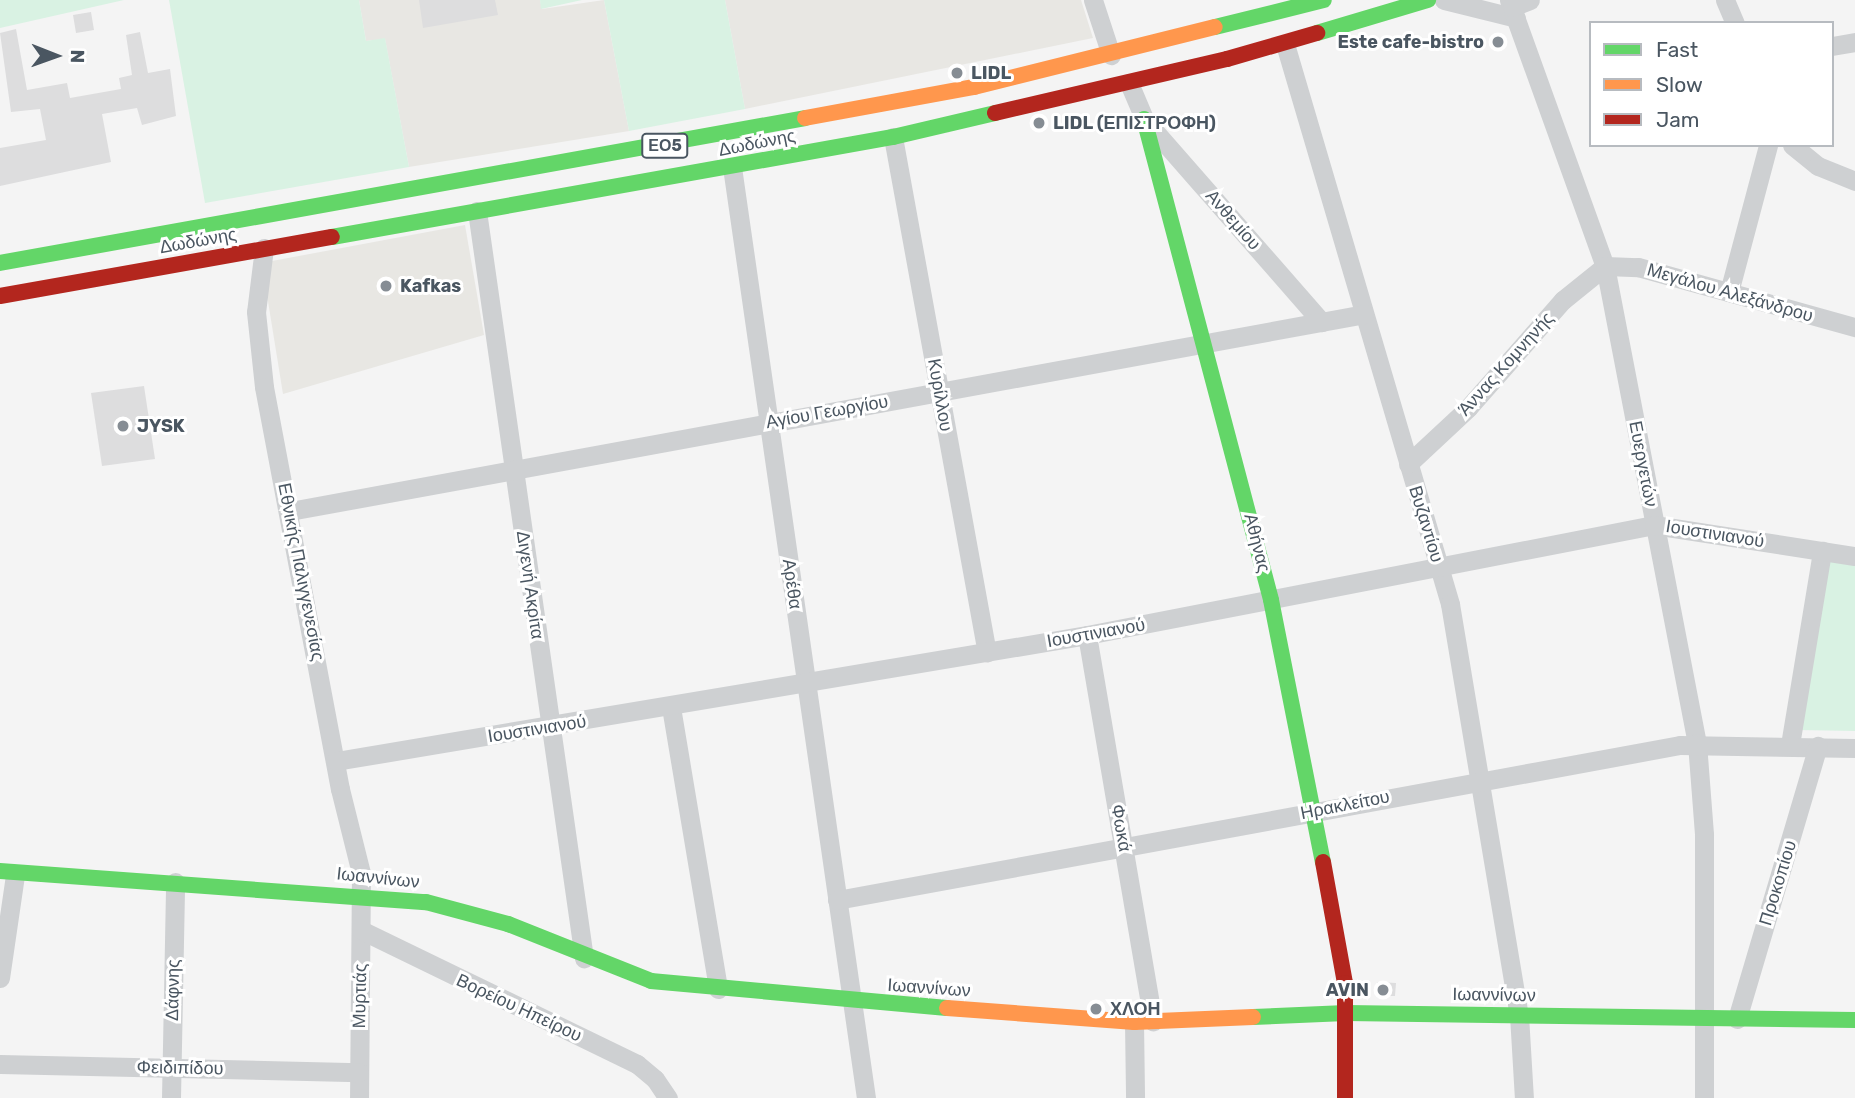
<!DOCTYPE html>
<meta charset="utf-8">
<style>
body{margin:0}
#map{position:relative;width:1855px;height:1098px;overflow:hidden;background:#f4f4f4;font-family:Rubik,sans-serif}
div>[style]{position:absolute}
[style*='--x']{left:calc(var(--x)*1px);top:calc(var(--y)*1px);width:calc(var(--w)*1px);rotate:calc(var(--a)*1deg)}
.commercial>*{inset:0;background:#e8e7e3}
.green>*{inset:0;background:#d9f2e3}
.building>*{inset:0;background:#ddddde}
.street>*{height:19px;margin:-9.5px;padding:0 9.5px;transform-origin:9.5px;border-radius:9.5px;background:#ced0d2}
.fast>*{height:16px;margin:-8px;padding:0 8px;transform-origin:8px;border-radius:8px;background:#63d668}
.slow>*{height:16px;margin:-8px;padding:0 8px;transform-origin:8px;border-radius:8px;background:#ff974d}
.jam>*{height:16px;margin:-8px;padding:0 8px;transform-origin:8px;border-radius:8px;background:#b3261e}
.dots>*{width:19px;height:19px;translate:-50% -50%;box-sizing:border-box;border:4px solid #fff;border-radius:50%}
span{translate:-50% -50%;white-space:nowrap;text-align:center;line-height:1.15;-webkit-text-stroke:6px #fff;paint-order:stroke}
.shield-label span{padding:2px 5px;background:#fff;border:2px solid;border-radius:5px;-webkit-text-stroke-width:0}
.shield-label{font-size:16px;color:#4a5661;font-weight:700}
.poi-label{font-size:18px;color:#4a5661;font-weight:700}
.right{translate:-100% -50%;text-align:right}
.left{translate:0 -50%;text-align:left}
.street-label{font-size:18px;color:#4a5661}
.legend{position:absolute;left:1589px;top:21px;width:245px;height:126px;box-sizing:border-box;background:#fff;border:2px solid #b7bbc0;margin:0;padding:9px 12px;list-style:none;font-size:21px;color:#4a5661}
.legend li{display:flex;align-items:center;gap:14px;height:35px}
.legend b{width:35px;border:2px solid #b7bbc0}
.north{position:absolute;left:21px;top:21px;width:70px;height:70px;-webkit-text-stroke:5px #fff;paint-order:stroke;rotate:91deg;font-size:19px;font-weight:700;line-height:28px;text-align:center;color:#4a5661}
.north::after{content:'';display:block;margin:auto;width:24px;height:32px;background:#4a5661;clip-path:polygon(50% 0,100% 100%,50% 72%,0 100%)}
</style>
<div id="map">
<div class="commercial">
<div style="clip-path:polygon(359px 0,540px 0,542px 9px,604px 0,629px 131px,409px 167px,385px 39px,366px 41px)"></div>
<div style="clip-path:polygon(725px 0,1081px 0,1093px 38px,745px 109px)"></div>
<div style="clip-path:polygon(465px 225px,484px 335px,283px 394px,266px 289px,272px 261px)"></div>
</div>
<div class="green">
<div style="clip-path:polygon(0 0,124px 0,0 28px)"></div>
<div style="clip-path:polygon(169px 0,359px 0,366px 41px,385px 38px,409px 167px,205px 203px)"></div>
<div style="clip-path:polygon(540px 0,582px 0,541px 9px)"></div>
<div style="clip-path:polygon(604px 0,725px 0,745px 109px,629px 131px)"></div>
<div style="clip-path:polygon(1825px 561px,1855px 565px,1855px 731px,1797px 730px)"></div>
</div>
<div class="building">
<div style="clip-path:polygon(419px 0,495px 0,498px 15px,423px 28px)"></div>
<div style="clip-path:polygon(91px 12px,94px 30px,76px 33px,73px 15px)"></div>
<div style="clip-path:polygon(16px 29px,27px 90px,67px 83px,70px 98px,121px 89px,119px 78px,132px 75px,126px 35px,140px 32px,148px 73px,170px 69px,176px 116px,142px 125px,137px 108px,102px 114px,111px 162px,0 186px,0 148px,46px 140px,40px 109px,11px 112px,0 33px)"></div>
<div style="clip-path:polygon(144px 386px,155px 459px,102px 466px,91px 393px)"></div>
<div style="clip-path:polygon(1377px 982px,1396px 983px,1395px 996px,1377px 996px)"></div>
</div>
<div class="street">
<div style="--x:1093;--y:0;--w:58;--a:71.9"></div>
<div style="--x:1444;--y:0;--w:74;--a:14"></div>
<div style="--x:1509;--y:0;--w:283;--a:70.2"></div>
<div style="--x:1605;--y:266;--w:486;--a:79.1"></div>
<div style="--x:1697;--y:743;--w:92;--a:85.6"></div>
<div style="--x:1704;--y:835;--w:263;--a:90"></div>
<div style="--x:1725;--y:0;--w:25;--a:67"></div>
<div style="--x:1512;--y:7;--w:19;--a:-21"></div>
<div style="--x:1285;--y:44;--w:584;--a:73.58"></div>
<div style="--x:1450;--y:604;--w:417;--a:80.5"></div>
<div style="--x:1519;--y:1015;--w:83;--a:86.6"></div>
<div style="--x:1832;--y:46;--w:23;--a:-10"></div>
<div style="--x:1129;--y:83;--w:39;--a:67"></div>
<div style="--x:1144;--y:119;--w:270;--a:48.8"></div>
<div style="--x:893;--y:137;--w:524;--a:79.68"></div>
<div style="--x:1792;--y:145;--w:33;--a:39"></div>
<div style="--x:1818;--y:166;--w:40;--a:22"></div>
<div style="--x:732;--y:167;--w:941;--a:81.81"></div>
<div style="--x:477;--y:211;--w:755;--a:81.85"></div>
<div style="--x:264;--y:248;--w:64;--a:97.1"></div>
<div style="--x:256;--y:312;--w:75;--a:83.9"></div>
<div style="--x:264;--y:387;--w:409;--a:79.3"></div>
<div style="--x:340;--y:789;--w:87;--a:76"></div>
<div style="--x:361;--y:873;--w:225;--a:90.5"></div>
<div style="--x:1729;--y:292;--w:152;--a:-75.1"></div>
<div style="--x:1408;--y:464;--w:82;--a:-43"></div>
<div style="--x:1468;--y:408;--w:144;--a:-48.7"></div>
<div style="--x:1563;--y:300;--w:54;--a:-39"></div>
<div style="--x:1605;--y:266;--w:33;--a:2"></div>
<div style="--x:1638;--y:267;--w:225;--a:15.5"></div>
<div style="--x:290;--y:511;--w:1092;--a:-10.39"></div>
<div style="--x:1087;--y:635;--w:392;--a:80.3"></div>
<div style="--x:671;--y:707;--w:286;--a:80.5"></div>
<div style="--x:1790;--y:745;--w:197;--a:-80.6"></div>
<div style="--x:336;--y:761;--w:761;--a:-9.52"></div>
<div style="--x:1087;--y:635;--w:578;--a:-10.98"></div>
<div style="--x:1654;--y:525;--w:203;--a:8.8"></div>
<div style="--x:837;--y:900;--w:857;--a:-10.42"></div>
<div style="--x:1680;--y:745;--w:175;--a:1"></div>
<div style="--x:361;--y:930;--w:307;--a:25.9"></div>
<div style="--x:637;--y:1064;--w:23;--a:40"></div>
<div style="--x:655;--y:1079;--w:23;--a:56"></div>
<div style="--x:0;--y:978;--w:104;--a:-81.7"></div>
<div style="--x:1737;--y:1019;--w:285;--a:-73.5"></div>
<div style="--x:1134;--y:1022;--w:76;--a:89.2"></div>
<div style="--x:0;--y:1064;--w:359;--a:1.3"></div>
<div style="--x:171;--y:1098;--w:216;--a:-88.9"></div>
</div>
<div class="fast">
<div style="--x:1215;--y:27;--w:112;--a:-13.9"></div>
<div style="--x:1317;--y:33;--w:116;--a:-16.6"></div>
<div style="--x:1144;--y:119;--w:497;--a:75.2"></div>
<div style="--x:1271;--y:600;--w:267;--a:78.8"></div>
<div style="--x:332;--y:237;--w:570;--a:-10.11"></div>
<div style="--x:893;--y:137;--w:105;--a:-13.2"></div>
<div style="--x:0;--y:263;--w:818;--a:-10.21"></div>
<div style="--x:0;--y:871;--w:427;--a:4.2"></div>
<div style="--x:426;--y:902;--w:85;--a:15"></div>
<div style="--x:508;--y:924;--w:154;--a:21.7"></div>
<div style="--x:651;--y:981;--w:297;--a:5.2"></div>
<div style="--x:1253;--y:1017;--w:93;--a:-2.5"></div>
<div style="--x:1346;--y:1013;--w:509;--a:0.79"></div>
</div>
<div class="slow">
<div style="--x:805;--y:118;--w:172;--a:-10.4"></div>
<div style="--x:974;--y:87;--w:248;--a:-14"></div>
<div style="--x:947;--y:1008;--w:188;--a:4.3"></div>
<div style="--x:1134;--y:1022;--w:119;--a:-2.4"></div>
</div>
<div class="jam">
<div style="--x:995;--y:113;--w:238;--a:-13.1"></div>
<div style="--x:1227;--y:59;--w:94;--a:-16.1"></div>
<div style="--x:0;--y:296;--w:337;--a:-10.1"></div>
<div style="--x:1323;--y:862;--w:123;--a:79.7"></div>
<div style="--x:1345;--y:983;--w:115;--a:90"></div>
</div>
<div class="dots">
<div style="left:1498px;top:42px;background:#868d94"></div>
<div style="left:957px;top:73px;background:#868d94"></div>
<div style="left:1039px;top:123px;background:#868d94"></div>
<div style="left:386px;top:286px;background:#868d94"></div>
<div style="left:123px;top:426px;background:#868d94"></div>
<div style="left:1383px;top:990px;background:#868d94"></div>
<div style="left:1096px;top:1009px;background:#868d94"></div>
</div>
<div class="shield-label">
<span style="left:665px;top:146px">ΕΟ5</span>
</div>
<div class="poi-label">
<span class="right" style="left:1484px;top:42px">Este cafe-bistro</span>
<span class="left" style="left:971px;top:73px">LIDL</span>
<span class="left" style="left:1053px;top:123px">LIDL (ΕΠΙΣΤΡΟΦΗ)</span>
<span class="left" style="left:400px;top:286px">Kafkas</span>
<span class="left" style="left:137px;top:426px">JYSK</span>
<span class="right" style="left:1369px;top:990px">AVIN</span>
<span class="left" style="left:1110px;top:1009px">ΧΛΟΗ</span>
</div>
<div class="street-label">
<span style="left:757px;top:143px;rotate:-11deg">Δωδώνης</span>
<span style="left:1233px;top:220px;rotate:49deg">Ανθεμίου</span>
<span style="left:198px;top:241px;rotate:-10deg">Δωδώνης</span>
<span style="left:1730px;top:293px;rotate:16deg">Μεγάλου Αλεξάνδρου</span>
<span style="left:1506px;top:364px;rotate:-48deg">Άννας Κομνηνής</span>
<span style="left:940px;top:395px;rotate:80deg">Κυρίλλου</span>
<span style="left:827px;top:412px;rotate:-10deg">Αγίου Γεωργίου</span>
<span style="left:1643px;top:464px;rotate:79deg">Ευεργετών</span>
<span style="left:1426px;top:524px;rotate:73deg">Βυζαντίου</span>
<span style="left:1715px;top:534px;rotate:9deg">Ιουστινιανού</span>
<span style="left:1257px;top:543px;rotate:76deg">Αθήνας</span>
<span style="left:301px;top:572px;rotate:79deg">Εθνικής Παλιγγενεσίας</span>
<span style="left:792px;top:584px;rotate:82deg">Αρέθα</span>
<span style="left:530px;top:585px;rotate:82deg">Διγενή Ακρίτα</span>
<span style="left:1096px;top:633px;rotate:-10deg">Ιουστινιανού</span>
<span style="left:537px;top:729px;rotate:-9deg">Ιουστινιανού</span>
<span style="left:1345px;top:805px;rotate:-11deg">Ηρακλείτου</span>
<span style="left:1121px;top:828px;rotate:80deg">Φωκά</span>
<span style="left:378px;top:878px;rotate:6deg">Ιωαννίνων</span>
<span style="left:1778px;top:883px;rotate:-73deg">Προκοπίου</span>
<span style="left:929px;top:988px;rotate:4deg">Ιωαννίνων</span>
<span style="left:173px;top:990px;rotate:-89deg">Δάφνης</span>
<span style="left:1494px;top:995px;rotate:1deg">Ιωαννίνων</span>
<span style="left:360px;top:996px;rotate:-89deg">Μυρτιάς</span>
<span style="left:519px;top:1008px;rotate:25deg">Βορείου Ηπείρου</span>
<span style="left:180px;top:1068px;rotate:1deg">Φειδιπίδου</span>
</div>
<ul class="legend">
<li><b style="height:9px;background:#63d668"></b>Fast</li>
<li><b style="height:9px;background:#ff974d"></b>Slow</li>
<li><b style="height:9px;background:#b3261e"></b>Jam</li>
</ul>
<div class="north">N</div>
</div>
